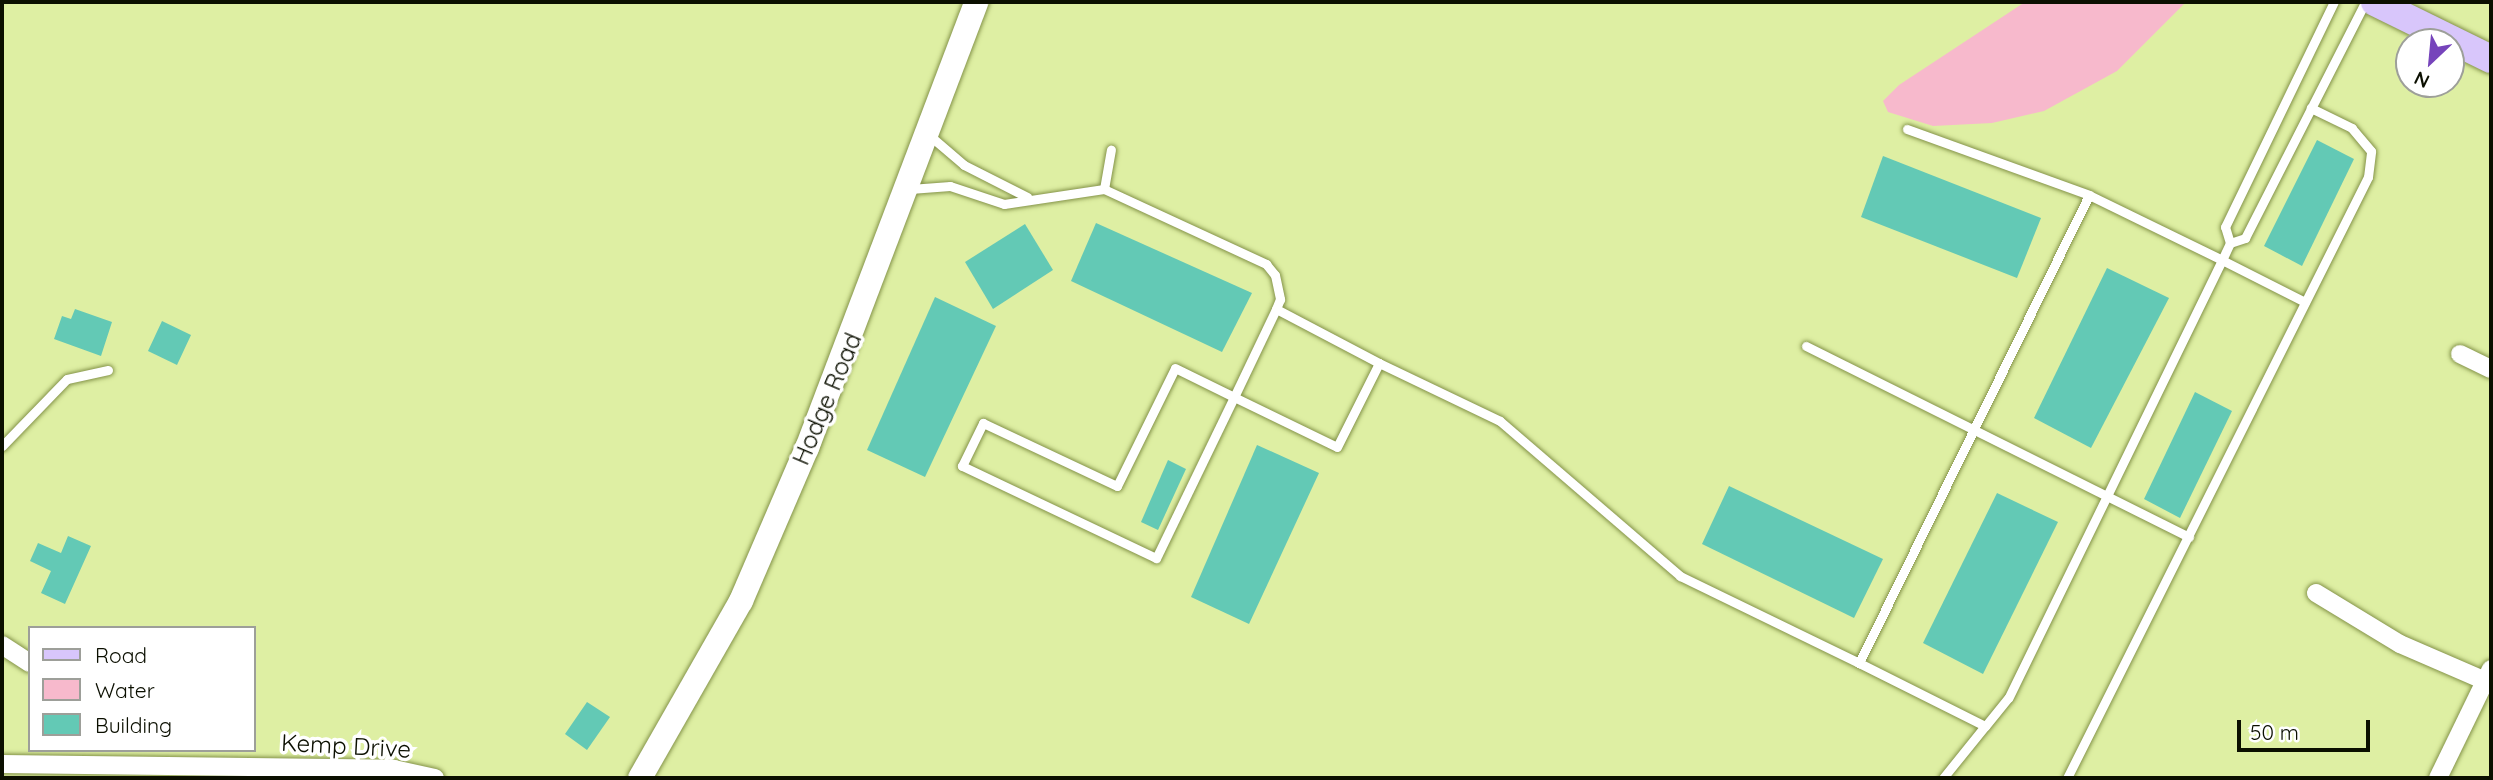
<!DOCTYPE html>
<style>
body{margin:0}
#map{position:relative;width:2493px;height:780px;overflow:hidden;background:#deefa3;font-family:Quicksand,sans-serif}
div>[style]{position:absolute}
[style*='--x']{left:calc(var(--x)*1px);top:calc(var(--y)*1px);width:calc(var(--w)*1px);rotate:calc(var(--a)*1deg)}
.water>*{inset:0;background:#f7b9cc}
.building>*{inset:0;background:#63c9b5}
.roads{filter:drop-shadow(0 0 2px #849349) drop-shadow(0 0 2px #849349)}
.lane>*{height:9px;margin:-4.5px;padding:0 4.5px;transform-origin:4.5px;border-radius:4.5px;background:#fff}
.street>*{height:18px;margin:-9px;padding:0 9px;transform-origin:9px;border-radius:9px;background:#fff}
.secondary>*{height:24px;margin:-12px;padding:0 12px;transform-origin:12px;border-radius:12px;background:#fff}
.primary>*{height:28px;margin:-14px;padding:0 14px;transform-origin:14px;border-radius:14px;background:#d8c6fb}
span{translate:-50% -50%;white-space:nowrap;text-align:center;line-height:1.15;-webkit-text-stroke:7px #fff;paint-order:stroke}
.street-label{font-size:24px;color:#0b0f00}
.frame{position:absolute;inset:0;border:4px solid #0b0f00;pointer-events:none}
.legend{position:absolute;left:28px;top:626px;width:228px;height:126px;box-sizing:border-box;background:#fff;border:2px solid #9d9f99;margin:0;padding:9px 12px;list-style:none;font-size:21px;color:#0b0f00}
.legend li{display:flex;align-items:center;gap:14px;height:35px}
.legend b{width:35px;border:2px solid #9d9f99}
.north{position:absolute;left:2395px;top:28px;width:70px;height:70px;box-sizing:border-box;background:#fff;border:2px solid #9d9f99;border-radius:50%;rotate:206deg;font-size:19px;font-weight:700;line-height:28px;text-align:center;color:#0b0f00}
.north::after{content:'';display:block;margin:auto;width:24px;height:32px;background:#7644bb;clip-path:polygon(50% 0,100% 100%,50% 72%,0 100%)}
.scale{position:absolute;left:2237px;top:720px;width:133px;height:32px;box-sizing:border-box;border:4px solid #0b0f00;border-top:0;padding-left:9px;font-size:21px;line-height:24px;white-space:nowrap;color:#0b0f00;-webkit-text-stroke:5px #fff;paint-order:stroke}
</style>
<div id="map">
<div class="water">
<div style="clip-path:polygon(2025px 2px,2186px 2px,2117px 71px,2044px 111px,1992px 123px,1933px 126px,1888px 112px,1883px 101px,1899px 85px)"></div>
</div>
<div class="building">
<div style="clip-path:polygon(2317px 140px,2354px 159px,2302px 266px,2264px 246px)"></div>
<div style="clip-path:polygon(1883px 156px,2041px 218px,2017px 278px,1861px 217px)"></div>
<div style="clip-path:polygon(1096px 223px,1252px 293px,1222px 352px,1071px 281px)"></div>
<div style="clip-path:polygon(1025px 224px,1053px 270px,993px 309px,965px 262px)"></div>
<div style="clip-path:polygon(2107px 268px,2169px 298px,2091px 448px,2034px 418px)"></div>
<div style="clip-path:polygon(935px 297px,996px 326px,925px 477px,867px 450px)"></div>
<div style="clip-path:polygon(75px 309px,112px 322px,101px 356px,54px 339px,62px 316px,71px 319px)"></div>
<div style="clip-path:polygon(162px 321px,191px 335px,177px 365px,148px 351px)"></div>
<div style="clip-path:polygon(2195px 392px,2232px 411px,2180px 518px,2144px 499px)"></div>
<div style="clip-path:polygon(1257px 445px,1319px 473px,1249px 624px,1191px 597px)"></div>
<div style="clip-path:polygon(1168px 460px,1186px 469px,1158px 530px,1141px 522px)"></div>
<div style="clip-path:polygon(1729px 486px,1883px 559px,1854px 618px,1702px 544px)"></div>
<div style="clip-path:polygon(1997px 493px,2058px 522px,1983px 674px,1923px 643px)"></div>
<div style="clip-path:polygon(68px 536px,91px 546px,65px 604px,41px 593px,51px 571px,30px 561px,38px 543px,61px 553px)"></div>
<div style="clip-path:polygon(587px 702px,610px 717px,587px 750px,565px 734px)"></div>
</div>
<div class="roads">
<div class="lane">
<div style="--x:1907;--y:129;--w:194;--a:19.9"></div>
<div style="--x:929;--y:135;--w:46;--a:40.6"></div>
<div style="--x:964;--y:165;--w:71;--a:26.9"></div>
<div style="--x:910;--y:189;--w:40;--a:-4.3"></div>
<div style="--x:950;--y:186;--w:57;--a:18.4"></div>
<div style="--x:1004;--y:204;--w:101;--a:-8.5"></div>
<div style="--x:1104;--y:189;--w:179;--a:24.8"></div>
<div style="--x:1266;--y:264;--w:14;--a:51"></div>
<div style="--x:1275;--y:275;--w:25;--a:78"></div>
<div style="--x:1280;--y:299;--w:11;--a:112"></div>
<div style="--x:1276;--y:309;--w:98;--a:115.5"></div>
<div style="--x:1234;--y:397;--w:179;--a:115.8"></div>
<div style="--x:1156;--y:558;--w:215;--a:-154.6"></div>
<div style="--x:962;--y:466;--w:48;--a:-64"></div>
<div style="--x:983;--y:423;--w:148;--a:25.2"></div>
<div style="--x:1117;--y:486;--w:131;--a:-63.8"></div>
<div style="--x:1175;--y:368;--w:66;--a:26.2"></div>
<div style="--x:1234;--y:397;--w:114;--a:25.9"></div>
<div style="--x:1337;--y:447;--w:94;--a:-63.4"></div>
<div style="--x:1379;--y:363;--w:116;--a:-152.3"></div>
<div style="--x:1104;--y:189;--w:40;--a:-80"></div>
<div style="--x:2230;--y:243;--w:16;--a:-18"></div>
<div style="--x:2245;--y:238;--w:265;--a:-63"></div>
<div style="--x:2305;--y:302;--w:93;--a:-153.2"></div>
<div style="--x:2222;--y:260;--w:19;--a:-65"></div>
<div style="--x:2230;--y:243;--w:17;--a:-107"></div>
<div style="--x:2225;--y:227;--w:250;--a:-64.2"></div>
<div style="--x:1806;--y:346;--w:428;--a:26.5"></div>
<div style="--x:1379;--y:363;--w:134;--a:25.6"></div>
<div style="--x:1500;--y:421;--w:238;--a:40.7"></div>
<div style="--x:1680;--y:576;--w:199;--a:25.9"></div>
<div style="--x:1859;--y:663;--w:521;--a:-63.83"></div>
<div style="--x:2089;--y:195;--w:148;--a:26"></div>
<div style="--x:2222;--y:260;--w:487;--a:116"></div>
<div style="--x:2008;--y:698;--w:36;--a:129"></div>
<div style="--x:1985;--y:726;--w:141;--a:-153.4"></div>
<div style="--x:2;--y:446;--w:93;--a:-45.9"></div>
<div style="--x:67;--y:379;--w:42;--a:-12.4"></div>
<div style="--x:1943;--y:778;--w:67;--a:-51.1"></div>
<div style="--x:2067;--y:778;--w:672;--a:-63.4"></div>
<div style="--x:2368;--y:177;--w:26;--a:-83"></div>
<div style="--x:2371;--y:151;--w:30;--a:-130"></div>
<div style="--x:2352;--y:128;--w:46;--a:-154"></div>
</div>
<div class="street">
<div style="--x:2460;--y:354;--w:34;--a:26"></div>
<div style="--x:2316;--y:593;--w:98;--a:31.3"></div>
<div style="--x:2400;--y:644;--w:90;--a:23.4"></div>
<div style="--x:2;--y:645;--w:33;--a:33"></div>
<div style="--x:2;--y:764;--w:392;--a:0.7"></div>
<div style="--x:394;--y:769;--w:42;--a:12.4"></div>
<div style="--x:2438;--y:778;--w:121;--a:-64.1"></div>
</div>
<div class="secondary">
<div style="--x:640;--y:778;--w:204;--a:-60.3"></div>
<div style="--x:741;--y:601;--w:167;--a:-66.7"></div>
<div style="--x:807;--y:448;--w:477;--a:-69.2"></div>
</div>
<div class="primary">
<div style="--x:2375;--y:2;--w:129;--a:26.2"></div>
</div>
</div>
<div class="street-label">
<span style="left:827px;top:399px;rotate:-67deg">Hodge Road</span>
<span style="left:346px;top:746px;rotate:3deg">Kemp Drive</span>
</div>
<div class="frame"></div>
<ul class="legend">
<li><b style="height:9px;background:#d8c6fb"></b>Road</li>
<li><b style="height:19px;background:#f7b9cc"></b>Water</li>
<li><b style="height:19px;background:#63c9b5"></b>Building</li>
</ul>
<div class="north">N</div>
<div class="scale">50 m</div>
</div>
